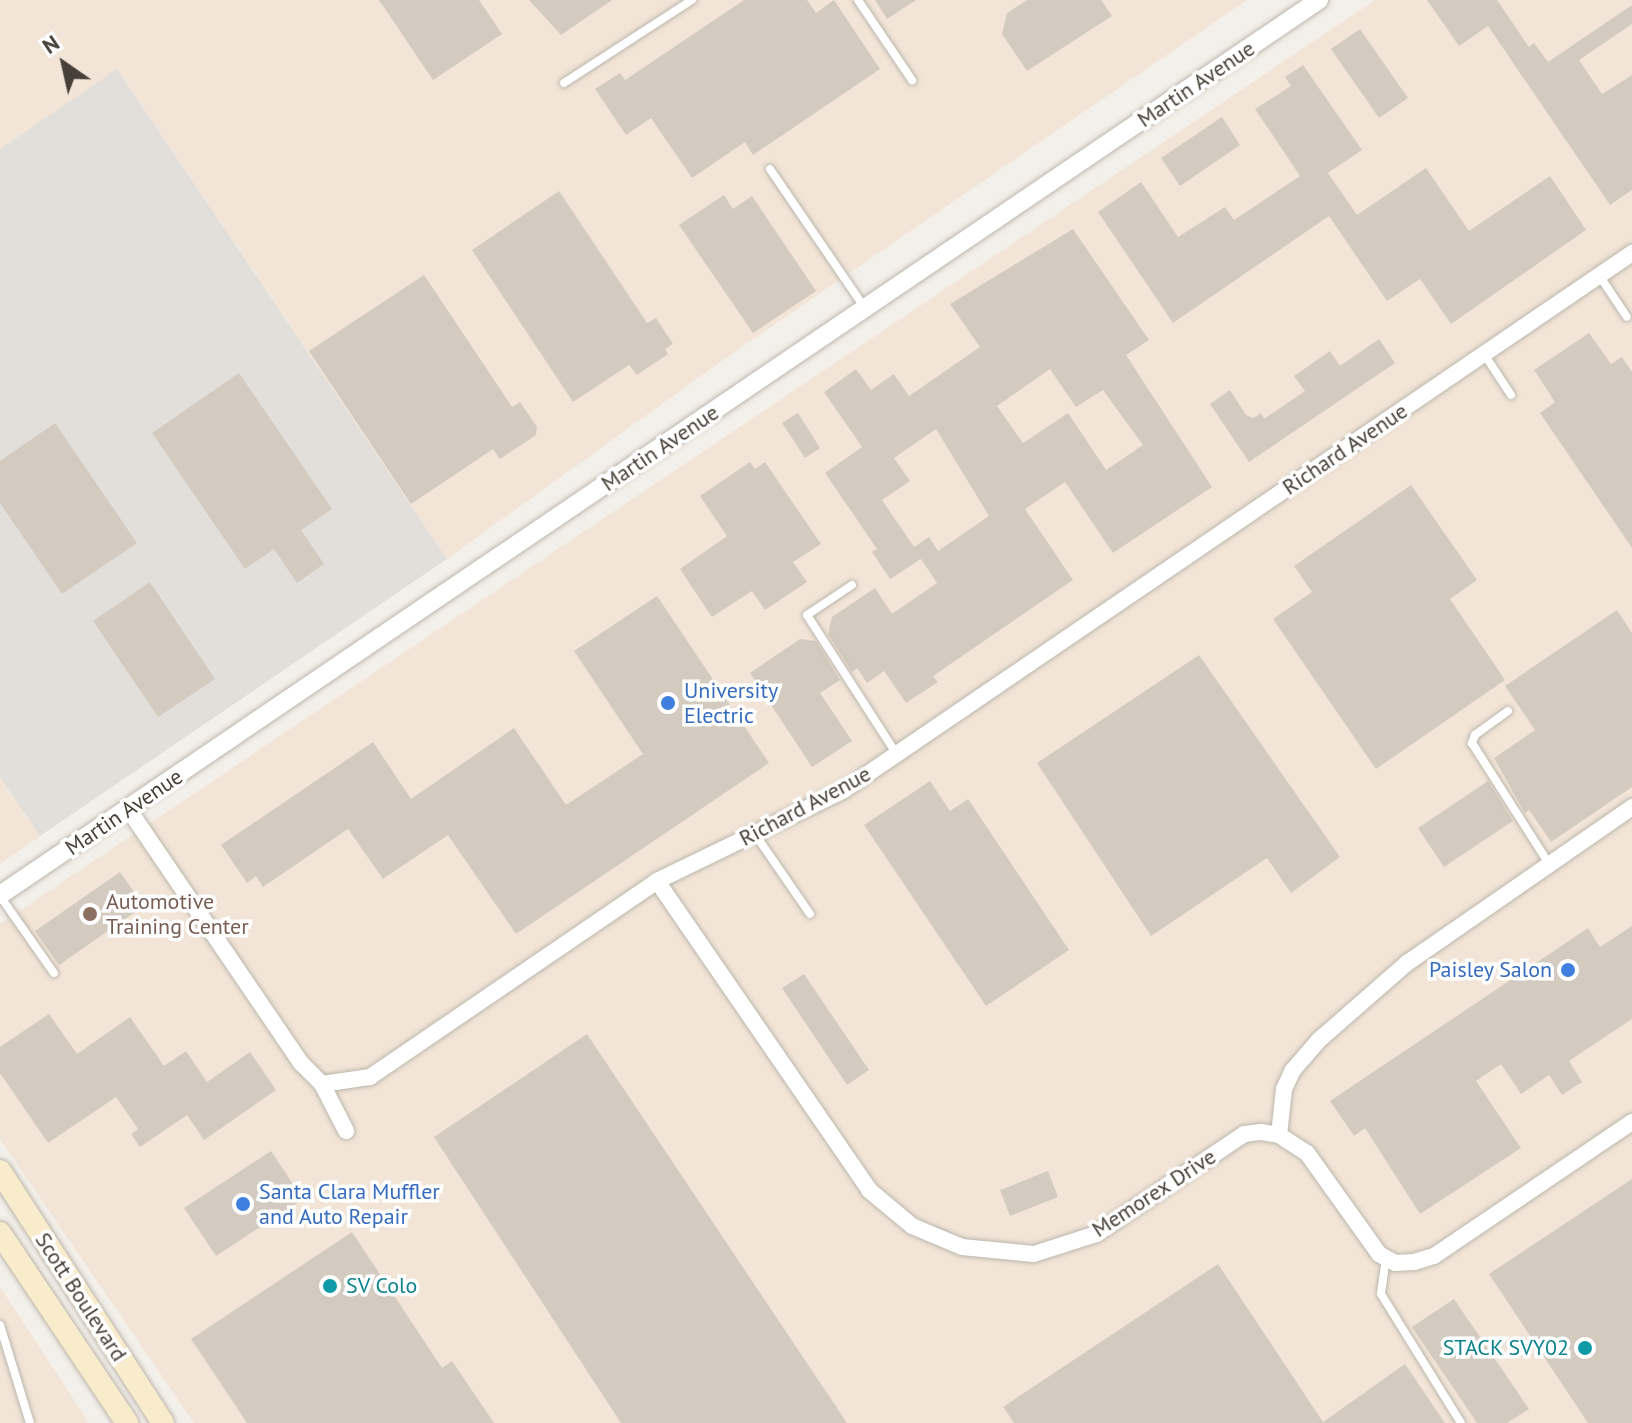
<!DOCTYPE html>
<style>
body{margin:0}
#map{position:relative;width:1632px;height:1423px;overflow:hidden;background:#f3efe9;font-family:"PT Sans",sans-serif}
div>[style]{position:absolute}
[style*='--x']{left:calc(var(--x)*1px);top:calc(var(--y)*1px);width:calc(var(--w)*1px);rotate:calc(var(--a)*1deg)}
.commercial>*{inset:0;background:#f2e5d7}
.industrial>*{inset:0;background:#e2dfda}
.building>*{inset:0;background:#d3cbc0}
.roads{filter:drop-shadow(0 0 2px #bdb7ad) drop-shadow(0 0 2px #bdb7ad)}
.service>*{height:8px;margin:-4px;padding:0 4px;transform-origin:4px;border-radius:4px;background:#fff}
.minor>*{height:16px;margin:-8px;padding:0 8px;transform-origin:8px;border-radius:8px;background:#fff}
.tertiary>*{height:18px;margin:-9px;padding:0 9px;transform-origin:9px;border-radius:9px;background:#fff}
.secondary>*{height:22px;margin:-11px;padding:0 11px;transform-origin:11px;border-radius:11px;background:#f9eccd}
.dots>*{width:22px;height:22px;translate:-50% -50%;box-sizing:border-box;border:4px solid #fff;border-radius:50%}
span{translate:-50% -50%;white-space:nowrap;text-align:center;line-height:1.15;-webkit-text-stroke:7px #fff;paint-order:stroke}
.street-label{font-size:22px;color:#464038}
.shop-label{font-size:22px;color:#366cbe}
.left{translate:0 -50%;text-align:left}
.right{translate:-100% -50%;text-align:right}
.education-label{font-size:22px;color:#785e54}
.culture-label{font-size:22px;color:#0d838f}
.north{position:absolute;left:24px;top:24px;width:80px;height:80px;-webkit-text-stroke:6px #fff;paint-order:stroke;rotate:326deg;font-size:22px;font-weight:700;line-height:32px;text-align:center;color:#464038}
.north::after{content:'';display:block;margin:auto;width:28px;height:36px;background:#464038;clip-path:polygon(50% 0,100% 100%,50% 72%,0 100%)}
</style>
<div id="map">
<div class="commercial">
<div style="clip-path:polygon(0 0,1247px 0,730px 355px,447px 559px,118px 70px,0 149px)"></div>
<div style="clip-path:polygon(1375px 0,1632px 0,1632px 1423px,194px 1423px,0 1139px,0 924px)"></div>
<div style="clip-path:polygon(0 777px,40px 836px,0 864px)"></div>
<div style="clip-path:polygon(0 1287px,89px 1423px,0 1423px)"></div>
</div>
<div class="industrial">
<div style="clip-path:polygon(117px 69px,447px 559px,40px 836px,0 777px,0 149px)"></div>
</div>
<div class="building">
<div style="clip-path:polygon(379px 0,479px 0,502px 34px,433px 80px)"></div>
<div style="clip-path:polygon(529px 0,612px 0,561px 35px)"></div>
<div style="clip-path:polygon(744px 0,807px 0,816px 13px,834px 0,880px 69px,753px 155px,745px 142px,692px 178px,651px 118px,626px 135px,595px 89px,620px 73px,625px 80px)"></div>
<div style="clip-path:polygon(875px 0,916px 0,887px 19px)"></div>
<div style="clip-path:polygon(1027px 0,1101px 0,1112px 16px,1027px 71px,1002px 34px,1007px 13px)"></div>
<div style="clip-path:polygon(1427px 0,1497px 0,1529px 47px,1534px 43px,1548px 62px,1632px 5px,1632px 24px,1579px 60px,1602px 94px,1632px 75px,1632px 190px,1610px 205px,1488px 26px,1459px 46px)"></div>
<div style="clip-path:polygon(1360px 29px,1408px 98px,1379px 118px,1331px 49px)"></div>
<div style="clip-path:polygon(1303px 65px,1362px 150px,1328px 173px,1357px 215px,1426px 168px,1469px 231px,1550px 176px,1586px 230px,1451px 324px,1420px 279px,1387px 301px,1329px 216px,1173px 323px,1098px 212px,1141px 182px,1178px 237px,1225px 207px,1234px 220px,1300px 176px,1255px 109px,1291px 86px,1285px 77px)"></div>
<div style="clip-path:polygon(1222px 117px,1240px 145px,1180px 186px,1161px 158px)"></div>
<div style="clip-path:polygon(559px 191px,647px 323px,656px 318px,673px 344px,665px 349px,668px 354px,637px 375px,629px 365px,573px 402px,472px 250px)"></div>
<div style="clip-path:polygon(724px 195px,733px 209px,752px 196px,816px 291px,753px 333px,679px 225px)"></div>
<div style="clip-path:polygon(evenodd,1073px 229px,1149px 340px,1126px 355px,1212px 487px,1113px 553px,1065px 482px,1025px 509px,1073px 580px,933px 676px,938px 682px,906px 703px,884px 671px,867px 683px,857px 668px,852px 672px,828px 634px,832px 617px,875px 588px,892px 614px,937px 583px,921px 559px,890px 579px,872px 552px,877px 549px,825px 473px,862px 447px,824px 392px,856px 369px,871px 390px,894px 374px,909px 396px,980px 347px,950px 304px,1073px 229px,1050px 369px,1076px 407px,1103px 390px,1143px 445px,1106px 470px,1068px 413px,1023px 443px,997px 406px,1050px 369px,1073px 229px,936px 429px,989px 516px,938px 551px,929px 537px,914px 547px,882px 500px,910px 481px,894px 458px,936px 429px)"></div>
<div style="clip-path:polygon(424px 275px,512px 407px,520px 402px,537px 427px,536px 435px,500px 459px,493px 449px,411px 504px,309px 351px)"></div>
<div style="clip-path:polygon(1589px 333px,1611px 364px,1622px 357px,1632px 372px,1632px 548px,1540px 413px,1555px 402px,1534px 370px)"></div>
<div style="clip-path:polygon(1379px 339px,1395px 363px,1249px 462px,1210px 404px,1230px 390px,1246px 415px,1253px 418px,1261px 413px,1264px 419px,1305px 391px,1294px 376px,1330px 351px,1340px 366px)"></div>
<div style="clip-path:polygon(239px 373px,332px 509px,301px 530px,324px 564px,297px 583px,274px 549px,245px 569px,152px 433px)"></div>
<div style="clip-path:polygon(798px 413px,820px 448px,805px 458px,782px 423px)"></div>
<div style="clip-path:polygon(55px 423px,137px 543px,62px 594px,0 503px,0 461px)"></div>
<div style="clip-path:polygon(750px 462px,755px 469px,765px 462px,821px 544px,793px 562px,807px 582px,765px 610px,752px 591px,712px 617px,680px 569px,727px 536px,700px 496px)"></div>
<div style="clip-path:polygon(1411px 485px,1477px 580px,1450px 599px,1505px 680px,1376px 769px,1273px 619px,1312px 592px,1294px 566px)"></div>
<div style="clip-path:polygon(150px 582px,215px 679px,158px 717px,93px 621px)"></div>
<div style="clip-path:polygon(657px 596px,769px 763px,516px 934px,448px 835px,383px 879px,348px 829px,263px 887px,256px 876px,247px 883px,221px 845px,373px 742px,411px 799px,514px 728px,566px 805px,643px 754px,574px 651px)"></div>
<div style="clip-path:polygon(1617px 610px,1632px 633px,1632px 787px,1551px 842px,1529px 810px,1525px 813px,1494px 758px,1535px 730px,1505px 686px)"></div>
<div style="clip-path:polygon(800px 639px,816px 641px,840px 680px,820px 693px,852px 741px,812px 767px,750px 673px)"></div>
<div style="clip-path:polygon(1199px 655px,1340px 857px,1291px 893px,1267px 858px,1151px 936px,1037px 763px)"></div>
<div style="clip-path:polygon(930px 781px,950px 811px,968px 799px,1069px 950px,986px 1006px,864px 825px)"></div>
<div style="clip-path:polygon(1488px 781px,1513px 821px,1444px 867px,1418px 828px)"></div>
<div style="clip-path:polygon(120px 872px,144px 906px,59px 965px,35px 931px)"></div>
<div style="clip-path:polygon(1632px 926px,1632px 1019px,1569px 1061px,1582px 1082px,1562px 1095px,1549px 1075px,1521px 1094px,1501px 1064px,1476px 1081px,1521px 1148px,1420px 1214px,1365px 1128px,1354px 1136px,1330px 1101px,1588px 928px,1600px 947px)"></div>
<div style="clip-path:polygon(804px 974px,869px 1070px,847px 1085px,782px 988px)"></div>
<div style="clip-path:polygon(49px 1014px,77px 1054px,130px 1017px,164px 1066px,186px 1051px,207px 1082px,250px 1052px,276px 1090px,204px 1140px,187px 1115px,140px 1147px,131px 1134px,138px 1129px,116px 1097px,48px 1143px,0 1073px,0 1047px)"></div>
<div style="clip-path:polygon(587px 1034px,847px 1423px,621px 1423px,434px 1137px)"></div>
<div style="clip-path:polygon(271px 1151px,303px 1199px,216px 1256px,184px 1208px)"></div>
<div style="clip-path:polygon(1048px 1171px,1058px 1197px,1010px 1216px,1000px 1190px)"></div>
<div style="clip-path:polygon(1632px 1179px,1632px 1423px,1588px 1423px,1489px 1274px)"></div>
<div style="clip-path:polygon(352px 1232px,442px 1368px,452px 1361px,494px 1423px,247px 1423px,191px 1339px)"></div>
<div style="clip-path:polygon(1218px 1264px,1323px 1422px,1405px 1364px,1445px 1423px,1014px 1423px,1003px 1407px)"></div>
<div style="clip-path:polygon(1454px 1299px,1529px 1409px,1507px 1423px,1477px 1423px,1412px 1327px)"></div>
</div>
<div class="roads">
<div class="service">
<div style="--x:858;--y:0;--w:97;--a:56"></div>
<div style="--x:564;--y:83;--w:153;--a:-33"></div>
<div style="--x:770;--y:169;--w:167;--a:55.7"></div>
<div style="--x:1599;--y:275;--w:50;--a:56.3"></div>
<div style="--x:1484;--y:354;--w:49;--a:56.6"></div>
<div style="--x:852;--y:585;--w:54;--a:146.3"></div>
<div style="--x:807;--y:615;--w:164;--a:57.2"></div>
<div style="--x:1508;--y:711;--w:41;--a:144"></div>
<div style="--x:1475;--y:735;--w:9;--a:111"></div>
<div style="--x:1472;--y:743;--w:143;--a:57.5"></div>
<div style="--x:755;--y:834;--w:97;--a:55.5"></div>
<div style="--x:0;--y:896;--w:94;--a:55"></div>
<div style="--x:1386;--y:1258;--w:36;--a:98"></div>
<div style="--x:1381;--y:1294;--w:152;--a:58.2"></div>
<div style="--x:0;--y:1325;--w:102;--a:73"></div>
</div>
<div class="minor">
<div style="--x:129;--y:810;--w:305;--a:55.8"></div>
<div style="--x:300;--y:1062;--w:31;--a:45"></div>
<div style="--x:322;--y:1084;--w:49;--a:-8.3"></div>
<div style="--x:370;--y:1077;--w:348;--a:-34.3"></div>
<div style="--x:657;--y:881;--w:208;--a:-25.9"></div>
<div style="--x:844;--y:790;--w:954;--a:-34.27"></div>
<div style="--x:657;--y:881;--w:375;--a:55.5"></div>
<div style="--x:869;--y:1190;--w:56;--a:39.9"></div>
<div style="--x:912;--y:1226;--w:54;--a:22.8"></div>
<div style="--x:962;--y:1247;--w:72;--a:5.6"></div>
<div style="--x:1034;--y:1254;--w:65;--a:-17.9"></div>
<div style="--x:1096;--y:1234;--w:179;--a:-34"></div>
<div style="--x:1244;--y:1134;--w:17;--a:-7"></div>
<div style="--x:1261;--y:1132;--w:18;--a:9"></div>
<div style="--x:1279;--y:1135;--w:33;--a:33"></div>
<div style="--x:1307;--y:1153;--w:124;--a:54.5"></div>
<div style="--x:1379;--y:1254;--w:18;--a:29"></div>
<div style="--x:1395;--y:1263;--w:19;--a:-3"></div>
<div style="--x:1414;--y:1262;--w:21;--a:-17"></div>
<div style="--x:1434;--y:1256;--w:239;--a:-34.1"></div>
<div style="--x:322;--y:1084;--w:53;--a:62.9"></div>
<div style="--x:1279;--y:1135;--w:46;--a:-83.8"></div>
<div style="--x:1284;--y:1089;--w:21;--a:-65"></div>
<div style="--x:1293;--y:1070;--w:40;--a:-49"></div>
<div style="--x:1319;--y:1040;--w:117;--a:-41.2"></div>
<div style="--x:1407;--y:963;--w:274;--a:-34.7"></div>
</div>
<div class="tertiary">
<div style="--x:0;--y:895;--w:1594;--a:-34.16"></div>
</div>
<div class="secondary">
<div style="--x:0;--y:1171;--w:300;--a:57.1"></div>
<div style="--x:0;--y:1233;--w:229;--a:56.2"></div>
</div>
</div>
<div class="dots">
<div style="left:668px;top:703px;background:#3f7fe0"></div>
<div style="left:90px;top:914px;background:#8d6e63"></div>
<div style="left:1568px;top:970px;background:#3f7fe0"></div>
<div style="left:243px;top:1204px;background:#3f7fe0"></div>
<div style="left:330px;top:1286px;background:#0f9aa8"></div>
<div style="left:1585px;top:1348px;background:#0f9aa8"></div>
</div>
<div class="street-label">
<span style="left:1196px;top:84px;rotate:-34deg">Martin Avenue</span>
<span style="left:660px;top:448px;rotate:-34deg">Martin Avenue</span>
<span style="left:1345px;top:449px;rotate:-34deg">Richard Avenue</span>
<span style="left:805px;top:806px;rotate:-28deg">Richard Avenue</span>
<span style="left:124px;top:812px;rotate:-34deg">Martin Avenue</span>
<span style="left:1154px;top:1193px;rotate:-33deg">Memorex Drive</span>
<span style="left:81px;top:1297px;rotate:57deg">Scott Boulevard</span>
</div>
<div class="shop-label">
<span class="left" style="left:684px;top:703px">University<br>Electric</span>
<span class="right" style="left:1552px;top:970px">Paisley Salon</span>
<span class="left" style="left:259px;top:1204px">Santa Clara Muffler<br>and Auto Repair</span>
</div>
<div class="education-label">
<span class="left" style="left:106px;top:914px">Automotive<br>Training Center</span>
</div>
<div class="culture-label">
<span class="left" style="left:346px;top:1286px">SV Colo</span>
<span class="right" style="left:1569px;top:1348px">STACK SVY02</span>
</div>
<div class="north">N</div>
</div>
